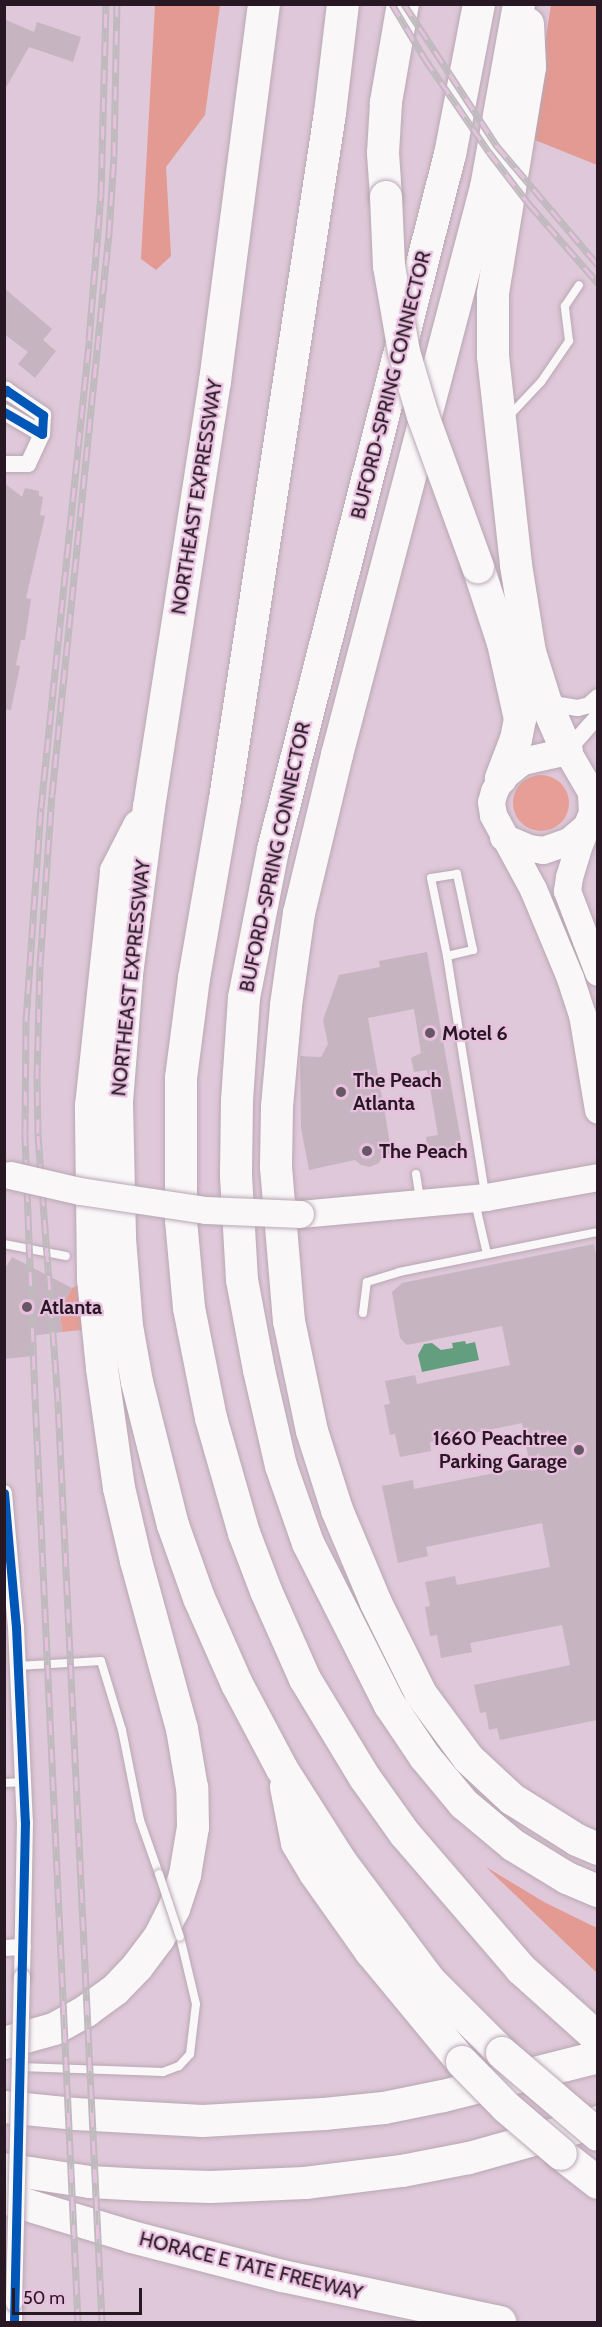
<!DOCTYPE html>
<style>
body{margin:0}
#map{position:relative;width:602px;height:2327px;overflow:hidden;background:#dfc8d9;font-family:Cabin,sans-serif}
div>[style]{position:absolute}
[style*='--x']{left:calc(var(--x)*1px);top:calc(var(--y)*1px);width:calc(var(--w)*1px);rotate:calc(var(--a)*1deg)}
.green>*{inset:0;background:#e79e96}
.round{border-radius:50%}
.forest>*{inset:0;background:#e39a92}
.water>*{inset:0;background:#639f7f}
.building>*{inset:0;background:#c6b4c1}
.path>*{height:3px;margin-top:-1.5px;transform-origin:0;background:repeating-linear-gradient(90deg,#d9d1d7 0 3px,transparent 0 7.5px)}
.roads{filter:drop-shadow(0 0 2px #b8a7b3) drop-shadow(0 0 2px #b8a7b3)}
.service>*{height:8px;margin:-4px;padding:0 4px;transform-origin:4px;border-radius:4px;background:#faf7f9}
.minor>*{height:16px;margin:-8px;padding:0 8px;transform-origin:8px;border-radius:8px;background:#faf7f9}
.primary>*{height:27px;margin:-13.5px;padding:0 13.5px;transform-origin:13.5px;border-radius:13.5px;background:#faf7f9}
.motorway>*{height:32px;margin:-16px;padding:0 16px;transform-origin:16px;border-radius:16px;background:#faf7f9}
.rail>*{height:7px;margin-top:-3.5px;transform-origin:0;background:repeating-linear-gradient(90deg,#e8bfde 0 14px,#c0babf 0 28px);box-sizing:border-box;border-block:2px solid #c0babf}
.bridges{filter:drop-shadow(0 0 2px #b8a7b3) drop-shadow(0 0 2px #b8a7b3)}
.service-bridge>*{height:8px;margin:-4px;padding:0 4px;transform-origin:4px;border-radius:4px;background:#faf7f9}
.minor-bridge>*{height:16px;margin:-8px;padding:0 8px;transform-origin:8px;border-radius:8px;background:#faf7f9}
.primary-bridge>*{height:27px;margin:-13.5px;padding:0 13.5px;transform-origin:13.5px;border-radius:13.5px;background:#faf7f9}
.motorway-bridge>*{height:32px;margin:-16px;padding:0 16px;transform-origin:16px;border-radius:16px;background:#faf7f9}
.cycleway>*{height:9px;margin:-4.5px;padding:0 4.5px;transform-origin:4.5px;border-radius:4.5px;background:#0057b8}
.dots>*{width:16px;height:16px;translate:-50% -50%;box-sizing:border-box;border:3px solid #e8bfde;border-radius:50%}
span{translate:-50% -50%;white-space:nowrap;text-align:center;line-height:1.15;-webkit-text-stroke:4.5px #e8bfde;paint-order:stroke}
.street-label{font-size:20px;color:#271823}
.poi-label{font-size:20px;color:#271823;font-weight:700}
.left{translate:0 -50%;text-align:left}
.right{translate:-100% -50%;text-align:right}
.frame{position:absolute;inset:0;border:6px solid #271823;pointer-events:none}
.scale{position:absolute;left:12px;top:2288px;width:130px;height:27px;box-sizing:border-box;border:3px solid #271823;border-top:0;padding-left:8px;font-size:18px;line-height:21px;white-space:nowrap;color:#271823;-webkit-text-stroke:4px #e8bfde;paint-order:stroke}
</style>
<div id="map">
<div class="green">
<div class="round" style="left:513px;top:775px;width:56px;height:56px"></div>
<div style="clip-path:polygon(85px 1282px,90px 1329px,62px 1332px,60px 1311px,72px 1288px)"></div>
</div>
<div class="forest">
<div style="clip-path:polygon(155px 5px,220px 5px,205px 115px,166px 167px,171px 256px,156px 270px,141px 259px)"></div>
<div style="clip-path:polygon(551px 5px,597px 5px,597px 165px,530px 138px)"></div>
<div style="clip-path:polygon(486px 1867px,544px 1902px,597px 1928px,597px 1973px)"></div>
</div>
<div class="water">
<div style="clip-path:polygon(465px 1341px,466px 1344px,475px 1342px,479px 1360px,422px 1372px,418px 1355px,424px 1344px,432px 1343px,441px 1350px,453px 1348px,452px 1343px)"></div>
</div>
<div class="building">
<div style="clip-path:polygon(4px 19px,34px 32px,37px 22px,81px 37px,73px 62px,29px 47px,4px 91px)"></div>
<div style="clip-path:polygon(4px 288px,52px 329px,43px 340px,56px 351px,35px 378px,18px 364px,28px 352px,4px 334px)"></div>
<div style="clip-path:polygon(4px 483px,22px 497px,25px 488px,39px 491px,39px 496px,43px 497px,40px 515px,45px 516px,26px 598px,31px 599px,25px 640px,21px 640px,16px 665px,20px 666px,11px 710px,4px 709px)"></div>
<div style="clip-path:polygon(427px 952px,462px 1146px,428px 1153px,426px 1137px,438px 1135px,427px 1070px,414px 1072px,411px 1058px,421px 1053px,414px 1009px,368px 1018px,392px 1154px,383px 1155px,379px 1163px,370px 1167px,361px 1165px,355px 1160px,309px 1170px,301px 1128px,300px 1056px,321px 1057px,328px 1044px,323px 1020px,339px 975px,380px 967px,379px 961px)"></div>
<div style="clip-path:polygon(594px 1244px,597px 1259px,597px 1720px,500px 1740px,497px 1728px,489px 1730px,486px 1712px,480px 1713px,474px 1685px,570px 1665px,562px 1625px,470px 1643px,472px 1652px,441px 1658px,437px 1635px,430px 1636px,425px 1607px,430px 1606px,425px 1582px,455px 1576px,457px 1585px,550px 1567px,542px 1523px,426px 1547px,428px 1556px,398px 1563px,382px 1486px,413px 1480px,414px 1489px,530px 1466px,522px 1423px,430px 1442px,431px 1451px,400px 1457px,395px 1434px,390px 1435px,384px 1405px,390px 1404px,385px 1381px,415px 1375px,417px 1384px,510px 1365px,502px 1326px,407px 1345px,400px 1338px,392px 1292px,402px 1283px)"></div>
<div style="clip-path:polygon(12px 1257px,72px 1288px,60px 1311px,62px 1332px,31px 1336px,33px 1356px,4px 1359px,4px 1270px)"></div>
</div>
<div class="path">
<div style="--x:48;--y:1334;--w:46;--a:85"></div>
</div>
<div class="roads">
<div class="service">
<div style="--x:508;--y:417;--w:48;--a:-46.7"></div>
<div style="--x:541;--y:382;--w:50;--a:-55.7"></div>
<div style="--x:569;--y:341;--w:35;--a:-97"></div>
<div style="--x:565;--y:306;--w:25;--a:-56"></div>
<div style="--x:447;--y:956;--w:27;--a:-13"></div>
<div style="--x:473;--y:950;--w:78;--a:-101.9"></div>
<div style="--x:457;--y:874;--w:26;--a:171"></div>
<div style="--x:431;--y:878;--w:80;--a:78.4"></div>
<div style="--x:447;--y:956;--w:241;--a:80.9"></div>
<div style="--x:416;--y:1174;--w:24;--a:81"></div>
<div style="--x:475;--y:1202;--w:53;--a:77"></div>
<div style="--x:4;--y:1244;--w:63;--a:11"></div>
<div style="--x:363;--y:1313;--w:31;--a:-83"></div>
<div style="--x:367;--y:1282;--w:34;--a:-17"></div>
<div style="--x:399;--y:1272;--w:203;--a:-11.4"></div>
<div style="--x:18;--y:1666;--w:83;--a:-3.4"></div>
<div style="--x:101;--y:1661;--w:72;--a:73.1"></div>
<div style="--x:122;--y:1730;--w:92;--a:78.7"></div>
<div style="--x:140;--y:1820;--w:57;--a:70.6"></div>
<div style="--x:4;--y:1783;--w:19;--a:-3"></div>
<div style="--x:20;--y:2067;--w:143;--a:2"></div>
<div style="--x:163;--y:2072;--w:17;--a:-21"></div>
<div style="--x:179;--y:2066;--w:16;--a:-47"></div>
<div style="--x:190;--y:2054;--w:50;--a:-83.2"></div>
<div style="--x:196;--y:2004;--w:69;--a:-103.4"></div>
</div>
<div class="minor">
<div style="--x:4;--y:393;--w:4;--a:-56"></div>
<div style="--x:6;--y:390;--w:45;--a:34"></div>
<div style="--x:43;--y:415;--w:19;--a:93"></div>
<div style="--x:42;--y:434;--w:44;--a:-149.9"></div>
<div style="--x:4;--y:464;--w:24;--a:0"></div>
<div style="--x:28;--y:464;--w:33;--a:-65"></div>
<div style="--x:546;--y:703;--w:32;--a:9"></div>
<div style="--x:578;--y:708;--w:11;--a:-15"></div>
<div style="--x:589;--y:705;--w:12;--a:-42"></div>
<div style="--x:567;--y:751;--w:47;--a:-48.5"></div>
<div style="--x:4;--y:1493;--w:135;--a:84.9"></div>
<div style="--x:16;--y:1627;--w:195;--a:87.4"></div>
<div style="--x:25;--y:1822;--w:155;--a:91.1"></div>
<div style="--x:4;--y:1948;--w:19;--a:-3"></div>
<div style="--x:14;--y:2303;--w:19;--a:90"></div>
</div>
<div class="primary">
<div style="--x:503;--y:837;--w:28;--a:23"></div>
<div style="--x:529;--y:848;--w:14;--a:8"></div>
<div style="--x:543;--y:850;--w:28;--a:-19"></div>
<div style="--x:569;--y:841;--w:23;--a:-41"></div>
<div style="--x:598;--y:972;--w:87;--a:-110.9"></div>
<div style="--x:567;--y:891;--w:14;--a:-82"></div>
<div style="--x:569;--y:877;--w:37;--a:-73"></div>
<div style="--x:580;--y:842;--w:31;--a:-68"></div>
<div style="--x:592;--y:813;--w:21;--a:-93"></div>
<div style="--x:591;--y:792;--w:48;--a:-120.3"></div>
<div style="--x:567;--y:751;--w:46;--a:167.5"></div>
<div style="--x:522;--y:761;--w:27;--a:141"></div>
<div style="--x:501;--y:778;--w:15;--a:118"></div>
<div style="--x:494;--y:791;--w:11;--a:105"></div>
<div style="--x:491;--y:802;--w:13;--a:81"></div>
<div style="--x:493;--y:815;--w:84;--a:61.6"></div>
<div style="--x:533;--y:889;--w:96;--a:67.4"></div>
<div style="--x:570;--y:978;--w:38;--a:72"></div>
<div style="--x:582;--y:1014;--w:97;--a:80.5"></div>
<div style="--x:300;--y:1214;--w:187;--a:-5.2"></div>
<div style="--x:486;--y:1197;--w:114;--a:-10.1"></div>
</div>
<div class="motorway">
<div style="--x:264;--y:4;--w:380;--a:97.4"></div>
<div style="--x:215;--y:381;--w:431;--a:98.8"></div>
<div style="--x:149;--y:807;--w:169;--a:97.5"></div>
<div style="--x:127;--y:975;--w:128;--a:94.5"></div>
<div style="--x:117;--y:1103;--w:136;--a:88.7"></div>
<div style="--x:120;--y:1239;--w:87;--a:85.4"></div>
<div style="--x:127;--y:1326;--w:57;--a:79.9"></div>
<div style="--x:137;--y:1382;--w:147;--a:75.9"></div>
<div style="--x:173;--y:1525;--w:77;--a:70.4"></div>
<div style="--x:199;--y:1598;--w:94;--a:66.2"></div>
<div style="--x:237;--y:1684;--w:96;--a:62.1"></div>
<div style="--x:282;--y:1769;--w:110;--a:57.6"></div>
<div style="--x:341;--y:1862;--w:149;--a:53.2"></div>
<div style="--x:430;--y:1981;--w:102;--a:45"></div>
<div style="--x:343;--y:4;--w:110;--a:96.8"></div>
<div style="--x:330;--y:113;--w:694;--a:98.7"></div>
<div style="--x:225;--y:799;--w:182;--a:99.8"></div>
<div style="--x:194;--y:978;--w:101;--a:97.4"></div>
<div style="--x:181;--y:1078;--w:142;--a:90"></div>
<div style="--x:181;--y:1220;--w:88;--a:84.8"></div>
<div style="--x:189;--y:1308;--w:112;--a:78.7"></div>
<div style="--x:211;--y:1418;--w:120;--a:74"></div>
<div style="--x:244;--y:1533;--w:62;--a:69.2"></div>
<div style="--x:266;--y:1591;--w:96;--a:66.1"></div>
<div style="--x:305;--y:1679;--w:116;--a:58.8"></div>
<div style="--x:365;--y:1778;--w:69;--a:54.5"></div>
<div style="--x:405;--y:1834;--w:178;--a:49.3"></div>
<div style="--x:521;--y:1969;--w:103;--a:41.9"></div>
<div style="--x:479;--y:4;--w:153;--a:100.9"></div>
<div style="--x:450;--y:154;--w:718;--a:104.27"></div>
<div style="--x:273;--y:850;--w:151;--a:101.1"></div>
<div style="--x:244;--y:998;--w:103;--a:93.9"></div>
<div style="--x:237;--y:1101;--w:75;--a:90.8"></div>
<div style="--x:236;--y:1176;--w:104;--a:86.7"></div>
<div style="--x:242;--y:1280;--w:92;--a:79.3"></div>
<div style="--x:259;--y:1370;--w:98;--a:77.1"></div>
<div style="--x:281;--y:1466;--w:82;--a:70.7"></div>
<div style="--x:308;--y:1543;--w:182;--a:63.2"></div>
<div style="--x:390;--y:1705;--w:63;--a:56.1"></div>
<div style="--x:425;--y:1757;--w:61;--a:50.3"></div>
<div style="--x:464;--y:1804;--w:64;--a:39.9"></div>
<div style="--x:513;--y:1845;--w:63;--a:31.4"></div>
<div style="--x:567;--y:1878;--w:34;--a:23"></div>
<div style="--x:519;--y:4;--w:186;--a:100.2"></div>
<div style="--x:486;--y:187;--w:587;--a:104.7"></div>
<div style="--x:337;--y:755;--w:163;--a:103.5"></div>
<div style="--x:299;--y:913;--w:94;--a:98"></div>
<div style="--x:286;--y:1006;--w:101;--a:95.1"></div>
<div style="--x:277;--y:1107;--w:60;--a:91"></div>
<div style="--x:276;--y:1167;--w:155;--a:85.2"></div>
<div style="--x:289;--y:1321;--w:112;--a:78.2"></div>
<div style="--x:312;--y:1431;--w:83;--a:72.4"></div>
<div style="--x:337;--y:1510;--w:101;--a:67.2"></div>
<div style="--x:376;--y:1603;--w:102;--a:63.7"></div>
<div style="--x:421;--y:1694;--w:81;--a:53.6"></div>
<div style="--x:469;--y:1759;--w:59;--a:42.9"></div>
<div style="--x:512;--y:1799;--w:77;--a:32.2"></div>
<div style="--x:577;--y:1840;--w:23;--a:23"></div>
<div style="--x:528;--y:24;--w:43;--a:87.3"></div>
<div style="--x:530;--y:67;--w:230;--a:99.3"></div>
<div style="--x:493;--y:294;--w:62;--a:90"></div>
<div style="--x:493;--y:356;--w:210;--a:83.7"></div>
<div style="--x:516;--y:565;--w:88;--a:80.9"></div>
<div style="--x:530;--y:652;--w:53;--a:72.6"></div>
<div style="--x:546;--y:703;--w:52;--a:66.4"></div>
<div style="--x:386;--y:197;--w:44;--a:-93.9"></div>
<div style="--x:383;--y:153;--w:51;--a:-86.6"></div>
<div style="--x:386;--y:102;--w:99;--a:-80.2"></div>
<div style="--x:478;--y:567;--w:80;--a:71.8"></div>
<div style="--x:503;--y:643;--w:78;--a:77.4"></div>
<div style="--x:520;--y:719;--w:20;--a:101"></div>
<div style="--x:516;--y:739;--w:42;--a:111"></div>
<div style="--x:286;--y:1787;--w:57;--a:78.9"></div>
<div style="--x:297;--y:1843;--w:35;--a:59"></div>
<div style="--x:315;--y:1873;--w:97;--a:54.7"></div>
<div style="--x:371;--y:1952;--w:143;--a:50.4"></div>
<div style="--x:4;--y:2043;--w:52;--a:-15.6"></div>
<div style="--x:54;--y:2029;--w:37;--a:-29"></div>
<div style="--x:86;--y:2011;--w:36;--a:-36"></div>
<div style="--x:115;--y:1990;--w:32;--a:-46"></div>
<div style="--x:137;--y:1967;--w:36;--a:-53"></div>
<div style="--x:159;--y:1938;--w:33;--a:-63"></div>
<div style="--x:174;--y:1909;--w:36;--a:-72"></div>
<div style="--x:185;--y:1875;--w:49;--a:-80.5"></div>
<div style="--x:193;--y:1827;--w:39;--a:-91"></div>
<div style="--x:192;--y:1788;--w:60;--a:-99.6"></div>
<div style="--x:182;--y:1729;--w:174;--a:-105.3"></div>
<div style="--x:136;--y:1561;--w:75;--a:-103.1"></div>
<div style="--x:119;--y:1488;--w:121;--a:-98.1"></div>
<div style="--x:102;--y:1368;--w:89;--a:-95.8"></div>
<div style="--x:93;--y:1279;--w:173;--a:-90.7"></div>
<div style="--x:91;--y:1106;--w:236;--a:-83.9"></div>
<div style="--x:116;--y:871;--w:51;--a:-62.9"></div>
<div style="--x:4;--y:2107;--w:71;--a:5.6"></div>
<div style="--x:75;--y:2114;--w:128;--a:3.1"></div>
<div style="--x:203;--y:2121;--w:121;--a:-3.3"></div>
<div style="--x:324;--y:2114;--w:60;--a:-5.7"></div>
<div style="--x:384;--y:2108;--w:60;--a:-11.5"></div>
<div style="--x:443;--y:2096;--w:160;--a:-14.1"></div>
<div style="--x:561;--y:2154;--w:47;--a:38.1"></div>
<div style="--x:4;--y:2169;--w:87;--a:8.6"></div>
<div style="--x:90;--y:2182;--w:55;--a:3.1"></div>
<div style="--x:145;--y:2185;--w:66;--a:1.7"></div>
<div style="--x:211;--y:2187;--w:94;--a:-2.4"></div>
<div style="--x:305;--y:2183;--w:98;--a:-7.1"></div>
<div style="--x:402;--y:2171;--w:68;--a:-11"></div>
<div style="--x:469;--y:2158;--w:134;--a:-15.6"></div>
<div style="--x:4;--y:2198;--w:134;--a:16.9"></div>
<div style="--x:132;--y:2237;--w:155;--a:14.6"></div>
<div style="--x:282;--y:2276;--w:223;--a:11.9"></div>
</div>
</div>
<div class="rail">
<div style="--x:392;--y:4;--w:64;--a:59"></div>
<div style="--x:425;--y:59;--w:113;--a:55.5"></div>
<div style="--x:489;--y:152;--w:66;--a:52.4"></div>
<div style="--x:529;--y:204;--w:105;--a:48.9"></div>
<div style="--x:404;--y:4;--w:170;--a:56.8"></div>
<div style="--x:497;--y:146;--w:156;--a:49.7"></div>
<div style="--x:78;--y:2322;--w:926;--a:-92.66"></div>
<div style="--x:35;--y:1397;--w:264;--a:-92.2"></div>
<div style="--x:25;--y:1133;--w:112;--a:-89.5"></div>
<div style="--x:26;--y:1021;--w:214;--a:-86"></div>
<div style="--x:41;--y:808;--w:470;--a:-84.1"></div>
<div style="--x:89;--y:340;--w:145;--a:-85.3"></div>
<div style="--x:101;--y:195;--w:191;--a:-88.5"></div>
<div style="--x:102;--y:2322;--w:922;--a:-92.74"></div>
<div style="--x:58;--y:1401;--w:269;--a:-94.3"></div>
<div style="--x:38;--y:1133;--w:55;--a:-91"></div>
<div style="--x:37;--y:1078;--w:113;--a:-88.5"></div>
<div style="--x:40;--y:965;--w:170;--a:-86"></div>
<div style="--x:52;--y:795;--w:565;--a:-84.21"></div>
<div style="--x:109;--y:233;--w:77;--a:-86.3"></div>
<div style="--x:114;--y:156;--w:152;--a:-88.9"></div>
</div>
<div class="bridges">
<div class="service-bridge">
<div style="--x:159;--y:1874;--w:66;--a:71.6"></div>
</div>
<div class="minor-bridge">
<div style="--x:14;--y:2303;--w:326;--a:-88.6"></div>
</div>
<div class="primary-bridge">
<div style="--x:10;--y:1175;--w:72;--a:12.9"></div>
<div style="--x:80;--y:1191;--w:127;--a:8.6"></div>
<div style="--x:206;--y:1210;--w:94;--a:2.4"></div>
</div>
<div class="motorway-bridge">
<div style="--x:386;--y:197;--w:69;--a:87.5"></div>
<div style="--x:389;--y:266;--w:87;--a:80.1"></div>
<div style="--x:404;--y:352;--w:67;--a:73.5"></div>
<div style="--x:423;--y:416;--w:161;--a:70"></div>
<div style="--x:502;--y:2053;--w:126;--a:40.5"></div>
<div style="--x:462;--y:2062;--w:63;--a:45.6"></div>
<div style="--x:506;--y:2107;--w:72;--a:40.5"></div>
</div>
</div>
<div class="cycleway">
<div style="--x:4;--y:393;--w:4;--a:-56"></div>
<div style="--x:6;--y:390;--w:45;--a:34"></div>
<div style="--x:43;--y:415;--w:19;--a:93"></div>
<div style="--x:42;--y:434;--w:44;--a:-149.9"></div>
<div style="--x:4;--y:1493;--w:135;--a:84.9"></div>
<div style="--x:16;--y:1627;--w:195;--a:87.4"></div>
<div style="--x:25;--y:1822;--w:500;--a:91.26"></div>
</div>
<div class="dots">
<div style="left:430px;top:1033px;background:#675663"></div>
<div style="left:341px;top:1092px;background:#675663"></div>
<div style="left:367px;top:1151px;background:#675663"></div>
<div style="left:27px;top:1307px;background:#675663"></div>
<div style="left:579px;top:1450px;background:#675663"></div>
</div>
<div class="street-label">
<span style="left:391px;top:385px;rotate:-76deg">BUFORD-SPRING CONNECTOR</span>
<span style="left:197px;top:497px;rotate:-81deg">NORTHEAST EXPRESSWAY</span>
<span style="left:275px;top:857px;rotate:-78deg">BUFORD-SPRING CONNECTOR</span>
<span style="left:131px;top:978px;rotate:-84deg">NORTHEAST EXPRESSWAY</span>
<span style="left:251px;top:2266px;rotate:14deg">HORACE E TATE FREEWAY</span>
</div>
<div class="poi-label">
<span class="left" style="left:442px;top:1033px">Motel 6</span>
<span class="left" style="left:353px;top:1092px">The Peach<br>Atlanta</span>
<span class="left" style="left:379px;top:1151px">The Peach</span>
<span class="left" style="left:40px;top:1307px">Atlanta</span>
<span class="right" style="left:567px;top:1450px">1660 Peachtree<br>Parking Garage</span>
</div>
<div class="frame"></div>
<div class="scale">50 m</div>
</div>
